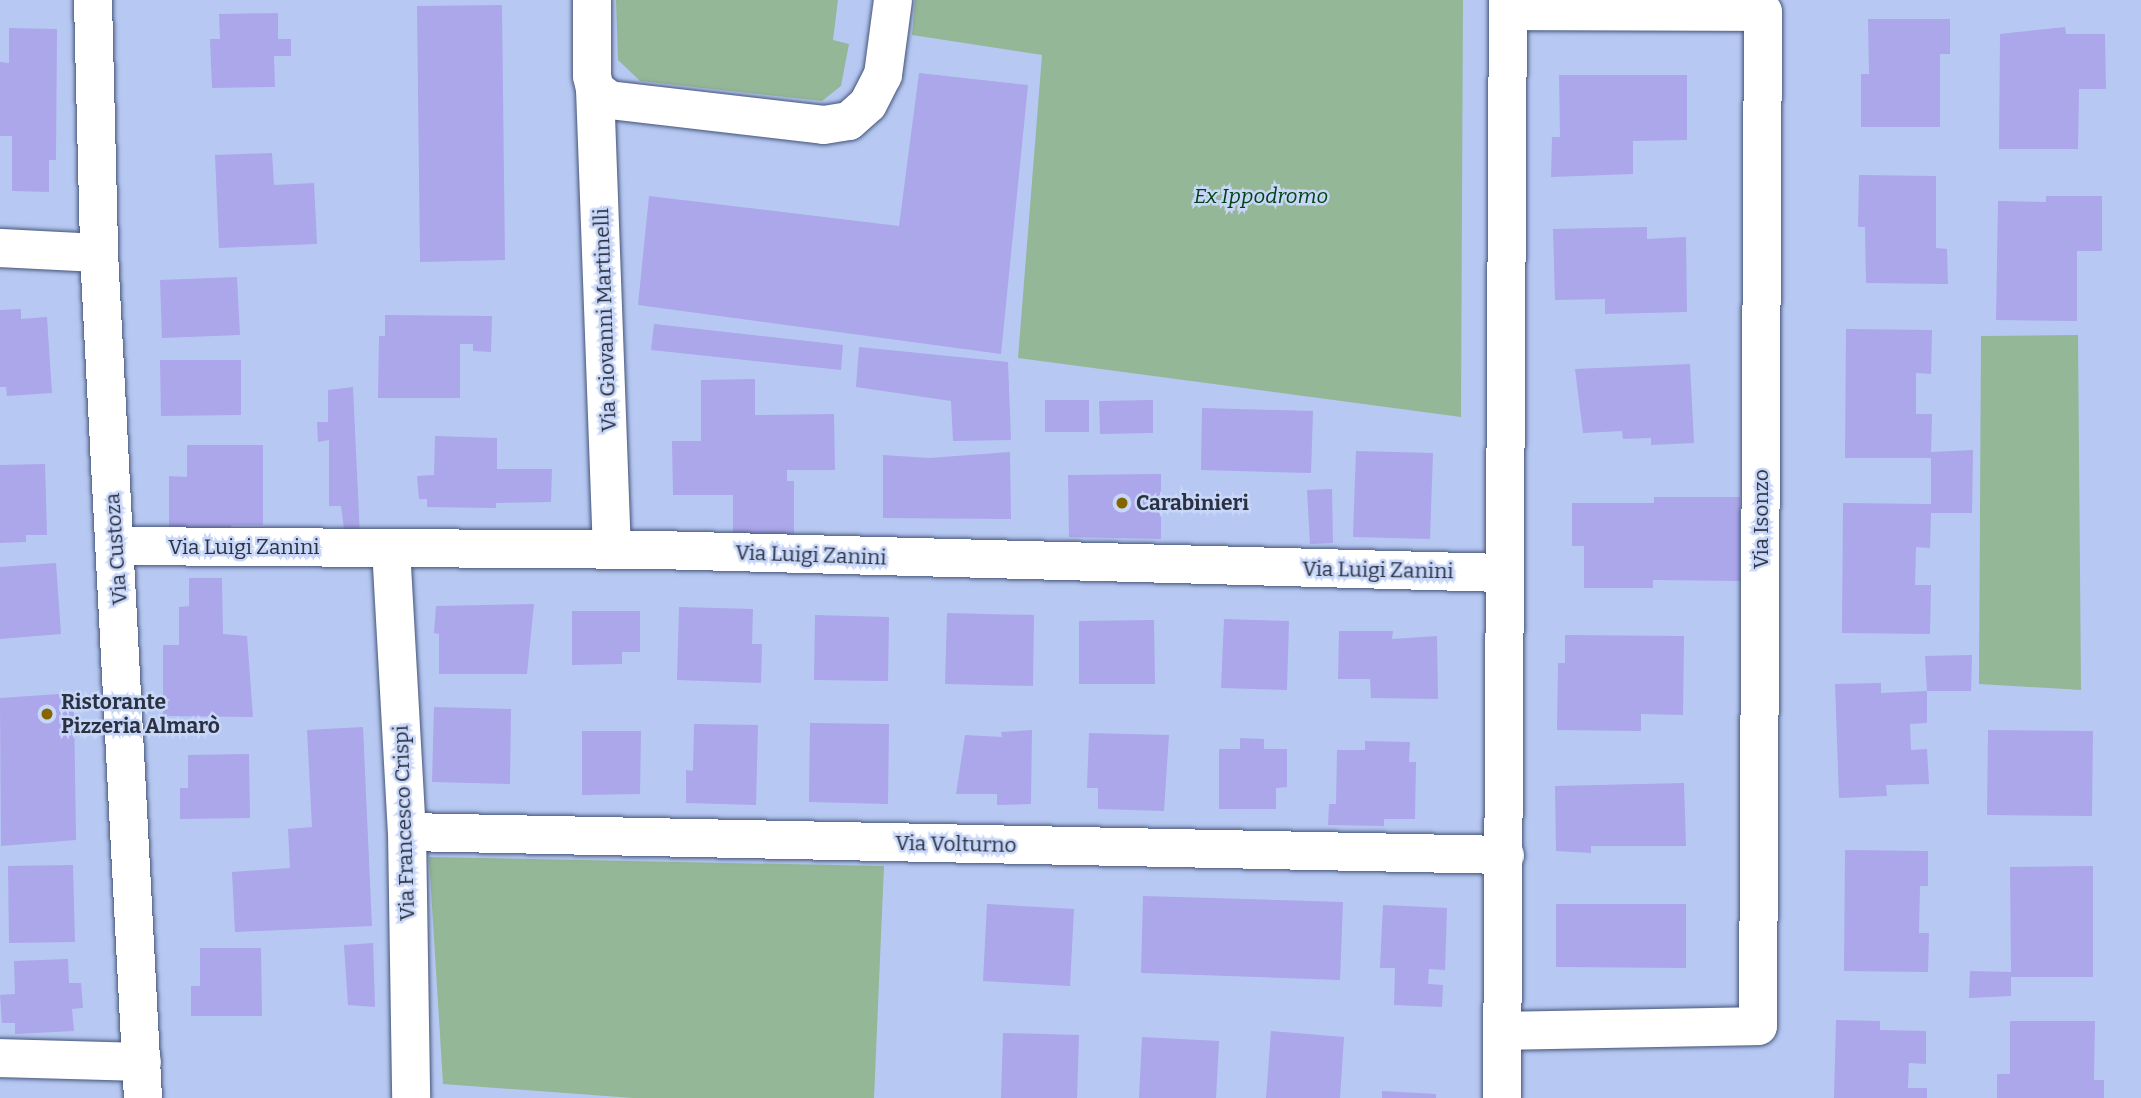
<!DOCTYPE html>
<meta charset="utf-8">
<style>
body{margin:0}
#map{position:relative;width:2141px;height:1098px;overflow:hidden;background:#b7c9f3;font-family:Bitter,serif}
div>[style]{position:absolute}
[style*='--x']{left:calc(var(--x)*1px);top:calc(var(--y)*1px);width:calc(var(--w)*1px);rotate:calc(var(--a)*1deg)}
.green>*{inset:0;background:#94b797}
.building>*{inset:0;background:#aca6ea}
.roads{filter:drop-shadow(0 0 2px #455478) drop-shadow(0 0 2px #455478)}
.minor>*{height:38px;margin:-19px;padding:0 19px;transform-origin:19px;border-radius:19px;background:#fff}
.dots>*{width:19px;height:19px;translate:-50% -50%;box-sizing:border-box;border:4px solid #c8d6f8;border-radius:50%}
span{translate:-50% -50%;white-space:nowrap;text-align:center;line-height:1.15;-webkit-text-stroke:5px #c8d6f8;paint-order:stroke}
.park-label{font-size:21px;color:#004414;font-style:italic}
.street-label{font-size:21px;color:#2a3141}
.poi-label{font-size:21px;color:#2a3141;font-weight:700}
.left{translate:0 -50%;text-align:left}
</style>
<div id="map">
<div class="green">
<div style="clip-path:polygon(616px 0,838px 0,833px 40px,849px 44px,841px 86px,822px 101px,640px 81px,618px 60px)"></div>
<div style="clip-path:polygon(915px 0,1463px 0,1461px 417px,1018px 358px,1042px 55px,912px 35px)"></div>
<div style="clip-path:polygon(2078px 335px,2081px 690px,1979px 684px,1981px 336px)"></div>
<div style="clip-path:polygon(429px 857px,884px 866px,874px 1098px,633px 1098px,443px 1084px)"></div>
</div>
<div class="building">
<div style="clip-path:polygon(502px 5px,505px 260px,420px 262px,417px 6px)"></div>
<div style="clip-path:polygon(278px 13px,278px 39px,291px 39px,291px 56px,274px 56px,275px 87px,212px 88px,210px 39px,220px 39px,219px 14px)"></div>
<div style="clip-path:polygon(1868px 19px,1950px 19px,1950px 54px,1940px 54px,1940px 127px,1861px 127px,1861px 74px,1869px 74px)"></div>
<div style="clip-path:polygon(2065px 27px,2066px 34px,2105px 34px,2106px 89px,2079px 89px,2078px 149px,1999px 149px,2000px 34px)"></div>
<div style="clip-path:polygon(9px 28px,57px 29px,56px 160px,49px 160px,49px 192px,12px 191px,12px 136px,0 136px,0 62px,9px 63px)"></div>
<div style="clip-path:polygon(919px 73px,1028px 85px,1001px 354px,638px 305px,649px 196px,899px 226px)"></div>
<div style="clip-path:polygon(1559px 75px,1687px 75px,1687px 140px,1633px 141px,1633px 174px,1551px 177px,1552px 137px,1560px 137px)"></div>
<div style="clip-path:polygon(272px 153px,274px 185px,314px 183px,317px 244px,219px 248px,215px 155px)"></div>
<div style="clip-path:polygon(1859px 175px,1936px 176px,1936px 248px,1947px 249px,1948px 284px,1866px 283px,1865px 227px,1858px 227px)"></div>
<div style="clip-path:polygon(2046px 196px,2102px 196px,2102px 251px,2077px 251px,2077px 321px,1996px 320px,1998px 201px,2046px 202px)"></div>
<div style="clip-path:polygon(1647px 227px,1647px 239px,1686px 237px,1687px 312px,1605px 314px,1605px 299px,1555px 300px,1553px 229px)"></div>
<div style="clip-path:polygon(237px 277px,240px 335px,162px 338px,160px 280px)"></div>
<div style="clip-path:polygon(21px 309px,21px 319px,47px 317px,52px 393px,7px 396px,6px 387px,0 387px,0 310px)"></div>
<div style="clip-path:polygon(385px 315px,492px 316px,491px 352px,473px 351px,473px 344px,460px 344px,460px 398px,378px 398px,379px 336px,385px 336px)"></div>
<div style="clip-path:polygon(654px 324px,843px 345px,841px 370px,651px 350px)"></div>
<div style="clip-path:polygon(1846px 329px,1932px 330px,1931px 374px,1916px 373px,1916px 414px,1932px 414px,1931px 452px,1973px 450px,1972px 513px,1931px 513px,1930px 548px,1916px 547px,1915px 585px,1931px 585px,1930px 634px,1842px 633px,1843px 503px,1931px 504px,1931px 458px,1845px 458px)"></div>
<div style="clip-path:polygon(859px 347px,1008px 362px,1011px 440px,953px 441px,951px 401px,856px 387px)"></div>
<div style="clip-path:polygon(160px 360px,241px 360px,241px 415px,161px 416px)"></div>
<div style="clip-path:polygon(1690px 364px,1694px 443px,1651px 445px,1651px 438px,1623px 439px,1622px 431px,1583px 433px,1575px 369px)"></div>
<div style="clip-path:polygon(755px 379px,755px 415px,834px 414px,835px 470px,787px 470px,787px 481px,794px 481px,794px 534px,733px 534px,733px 495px,673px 495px,672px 441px,701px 441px,701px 380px)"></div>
<div style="clip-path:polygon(353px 387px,360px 537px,345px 537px,341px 506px,329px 506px,329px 440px,318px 442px,317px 422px,328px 422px,328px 390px)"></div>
<div style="clip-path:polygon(1045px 400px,1089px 400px,1089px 432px,1045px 432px)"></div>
<div style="clip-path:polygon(1153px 400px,1153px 433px,1100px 434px,1099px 401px)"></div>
<div style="clip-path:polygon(1202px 408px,1313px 411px,1311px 473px,1201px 470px)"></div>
<div style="clip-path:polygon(435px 436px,497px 438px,497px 469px,552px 469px,551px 502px,496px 503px,496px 508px,427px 507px,427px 499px,419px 499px,417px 476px,434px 475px)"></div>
<div style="clip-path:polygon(187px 445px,263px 445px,263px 525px,231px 525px,231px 532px,169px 531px,169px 476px,187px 477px)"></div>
<div style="clip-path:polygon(1356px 451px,1433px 453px,1430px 539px,1353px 537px)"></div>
<div style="clip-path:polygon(1010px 452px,1011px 519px,883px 518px,883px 455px,929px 458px)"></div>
<div style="clip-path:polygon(45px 464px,47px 535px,26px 535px,26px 542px,0 543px,0 465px)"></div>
<div style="clip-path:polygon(1161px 474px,1161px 539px,1069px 537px,1068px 475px)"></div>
<div style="clip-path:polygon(1332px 489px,1333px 543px,1310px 544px,1307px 490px)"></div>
<div style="clip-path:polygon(1654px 497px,1740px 497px,1740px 581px,1653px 580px,1653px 588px,1584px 588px,1584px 546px,1572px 546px,1572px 503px,1654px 503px)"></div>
<div style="clip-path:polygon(56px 563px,61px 634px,0 639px,0 567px)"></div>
<div style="clip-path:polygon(189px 578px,222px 578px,223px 634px,247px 636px,253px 717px,163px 716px,163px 645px,179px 645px,179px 607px,189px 606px)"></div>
<div style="clip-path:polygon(534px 604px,527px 674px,439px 674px,439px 634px,434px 633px,436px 606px)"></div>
<div style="clip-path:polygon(679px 607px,753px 609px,752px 644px,762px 644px,761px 683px,677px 680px)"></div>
<div style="clip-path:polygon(572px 611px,640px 611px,640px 652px,622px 652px,622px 664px,572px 665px)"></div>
<div style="clip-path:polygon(947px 613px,1034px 615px,1033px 686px,945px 684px)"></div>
<div style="clip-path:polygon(815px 615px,889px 617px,888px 681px,814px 680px)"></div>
<div style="clip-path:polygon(1224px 619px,1289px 621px,1287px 690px,1221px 688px)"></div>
<div style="clip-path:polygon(1154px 620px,1155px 684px,1079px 684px,1079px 621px)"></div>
<div style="clip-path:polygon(1339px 631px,1393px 631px,1392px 639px,1437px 636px,1438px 699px,1371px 698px,1370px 679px,1338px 679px)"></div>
<div style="clip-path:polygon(1565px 635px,1684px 636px,1683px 715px,1641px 714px,1641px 731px,1557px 730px,1558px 663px,1565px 663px)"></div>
<div style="clip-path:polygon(1972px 655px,1971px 691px,1927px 691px,1925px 656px)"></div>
<div style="clip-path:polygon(1881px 683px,1881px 693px,1927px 691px,1927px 723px,1910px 724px,1911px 750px,1927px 749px,1929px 784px,1886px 785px,1887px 796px,1839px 798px,1835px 684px)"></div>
<div style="clip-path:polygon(59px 694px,74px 704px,76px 840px,1px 846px,0 698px)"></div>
<div style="clip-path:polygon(434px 707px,511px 709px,510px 784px,432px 782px)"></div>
<div style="clip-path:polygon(810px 723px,889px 724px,888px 804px,809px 802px)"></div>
<div style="clip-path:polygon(694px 724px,758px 725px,756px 805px,686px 803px,686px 770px,693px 771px)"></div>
<div style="clip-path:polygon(363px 727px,372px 926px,235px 932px,232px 872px,290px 868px,288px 829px,312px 827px,307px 730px)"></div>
<div style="clip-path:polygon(1032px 730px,1031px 804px,997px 805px,997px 794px,956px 794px,965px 735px,1002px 737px,1001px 732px)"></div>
<div style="clip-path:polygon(1988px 730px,2093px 731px,2092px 816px,1987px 815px)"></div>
<div style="clip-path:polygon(582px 731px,641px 731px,640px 794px,582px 795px)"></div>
<div style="clip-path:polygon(1089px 733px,1169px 735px,1164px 811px,1098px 809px,1098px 788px,1087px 788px)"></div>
<div style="clip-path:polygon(1240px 738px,1264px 739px,1264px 749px,1287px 749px,1287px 787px,1276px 788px,1276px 809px,1219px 809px,1219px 749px,1240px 749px)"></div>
<div style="clip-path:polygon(1365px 741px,1410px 742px,1409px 762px,1416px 762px,1415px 819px,1384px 819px,1384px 826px,1328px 825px,1329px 804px,1336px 804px,1337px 750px,1365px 750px)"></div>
<div style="clip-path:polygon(249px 754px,250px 818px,180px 819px,180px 788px,188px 788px,188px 755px)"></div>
<div style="clip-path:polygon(1684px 783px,1686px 846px,1591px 846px,1591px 853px,1556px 851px,1555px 786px)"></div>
<div style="clip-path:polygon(1845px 850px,1928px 851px,1928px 886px,1920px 886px,1919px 933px,1929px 933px,1928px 972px,1844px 971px)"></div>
<div style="clip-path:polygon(73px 865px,75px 942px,9px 943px,8px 866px)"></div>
<div style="clip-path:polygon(2093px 866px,2093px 977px,2011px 977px,2011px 996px,1969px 998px,1970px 971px,2011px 972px,2010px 867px)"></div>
<div style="clip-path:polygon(1143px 896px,1343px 902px,1340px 980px,1141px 973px)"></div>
<div style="clip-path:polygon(987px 904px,1074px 909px,1070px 986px,983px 981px)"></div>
<div style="clip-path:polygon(1556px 904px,1686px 904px,1686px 968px,1556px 967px)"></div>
<div style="clip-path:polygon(1383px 905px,1447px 908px,1445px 970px,1429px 969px,1428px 984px,1443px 985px,1442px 1007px,1394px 1005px,1395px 968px,1380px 968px)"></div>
<div style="clip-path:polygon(373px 943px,375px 1007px,348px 1005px,344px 945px)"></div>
<div style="clip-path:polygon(200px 948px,261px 948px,262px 1016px,191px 1016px,191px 986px,200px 986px)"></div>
<div style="clip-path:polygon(68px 959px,69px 983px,81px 983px,83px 1008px,72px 1009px,74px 1031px,15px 1034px,15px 1023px,2px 1023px,0 995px,15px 994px,14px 961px)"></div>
<div style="clip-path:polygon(1836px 1020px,1880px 1021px,1880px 1030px,1926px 1031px,1926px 1064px,1909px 1063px,1908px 1088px,1927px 1088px,1927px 1098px,1834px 1098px)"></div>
<div style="clip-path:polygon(2010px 1021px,2095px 1021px,2094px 1080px,2104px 1080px,2104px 1098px,1997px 1098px,1997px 1074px,2010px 1074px)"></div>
<div style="clip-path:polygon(1271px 1031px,1344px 1037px,1340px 1098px,1266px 1098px)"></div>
<div style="clip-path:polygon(1003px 1033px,1079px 1035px,1077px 1098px,1001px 1098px)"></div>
<div style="clip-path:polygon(1142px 1037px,1219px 1041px,1216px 1098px,1139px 1098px)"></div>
<div style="clip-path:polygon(1382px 1091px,1436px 1094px,1436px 1098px,1382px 1098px)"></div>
</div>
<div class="roads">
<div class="minor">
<div style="--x:93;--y:0;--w:253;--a:88.6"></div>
<div style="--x:99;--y:253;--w:846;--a:87.02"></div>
<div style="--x:592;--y:0;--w:76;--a:90"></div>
<div style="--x:592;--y:76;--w:13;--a:77"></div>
<div style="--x:595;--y:89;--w:18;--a:38"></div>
<div style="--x:609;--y:100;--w:216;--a:6.6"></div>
<div style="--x:824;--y:125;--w:25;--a:-9"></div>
<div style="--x:849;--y:121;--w:25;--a:-42"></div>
<div style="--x:868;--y:104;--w:33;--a:-63"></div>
<div style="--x:883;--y:75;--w:76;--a:-82.4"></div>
<div style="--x:595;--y:89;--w:461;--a:87.9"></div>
<div style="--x:0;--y:248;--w:99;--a:2.9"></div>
<div style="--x:117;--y:546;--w:541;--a:0.42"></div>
<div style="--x:658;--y:550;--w:847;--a:1.56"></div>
<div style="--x:391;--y:548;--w:284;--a:86.8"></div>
<div style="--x:407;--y:832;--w:266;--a:89.1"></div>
<div style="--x:407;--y:832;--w:1098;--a:1.2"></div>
<div style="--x:1504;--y:1031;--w:254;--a:-1.1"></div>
<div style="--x:1758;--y:1026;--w:1014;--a:-89.72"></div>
<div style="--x:1763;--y:12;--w:255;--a:-179.8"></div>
<div style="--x:0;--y:1058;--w:142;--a:1.6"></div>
<div style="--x:1502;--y:1098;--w:1098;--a:-89.69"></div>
</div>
</div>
<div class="dots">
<div style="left:1122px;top:503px;background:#846500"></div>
<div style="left:47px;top:714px;background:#846500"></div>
</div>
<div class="park-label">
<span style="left:1261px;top:196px">Ex Ippodromo</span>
</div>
<div class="street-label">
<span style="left:605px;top:320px;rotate:-92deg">Via Giovanni Martinelli</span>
<span style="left:1761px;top:519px;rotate:-90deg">Via Isonzo</span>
<span style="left:244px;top:547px">Via Luigi Zanini</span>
<span style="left:116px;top:549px;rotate:-94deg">Via Custoza</span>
<span style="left:811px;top:555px;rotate:2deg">Via Luigi Zanini</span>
<span style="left:1378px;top:570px;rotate:1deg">Via Luigi Zanini</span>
<span style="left:404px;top:823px;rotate:-92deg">Via Francesco Crispi</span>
<span style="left:956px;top:844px;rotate:1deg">Via Volturno</span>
</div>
<div class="poi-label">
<span class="left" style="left:1136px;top:503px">Carabinieri</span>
<span class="left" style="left:61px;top:714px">Ristorante<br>Pizzeria Almarò</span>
</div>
</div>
